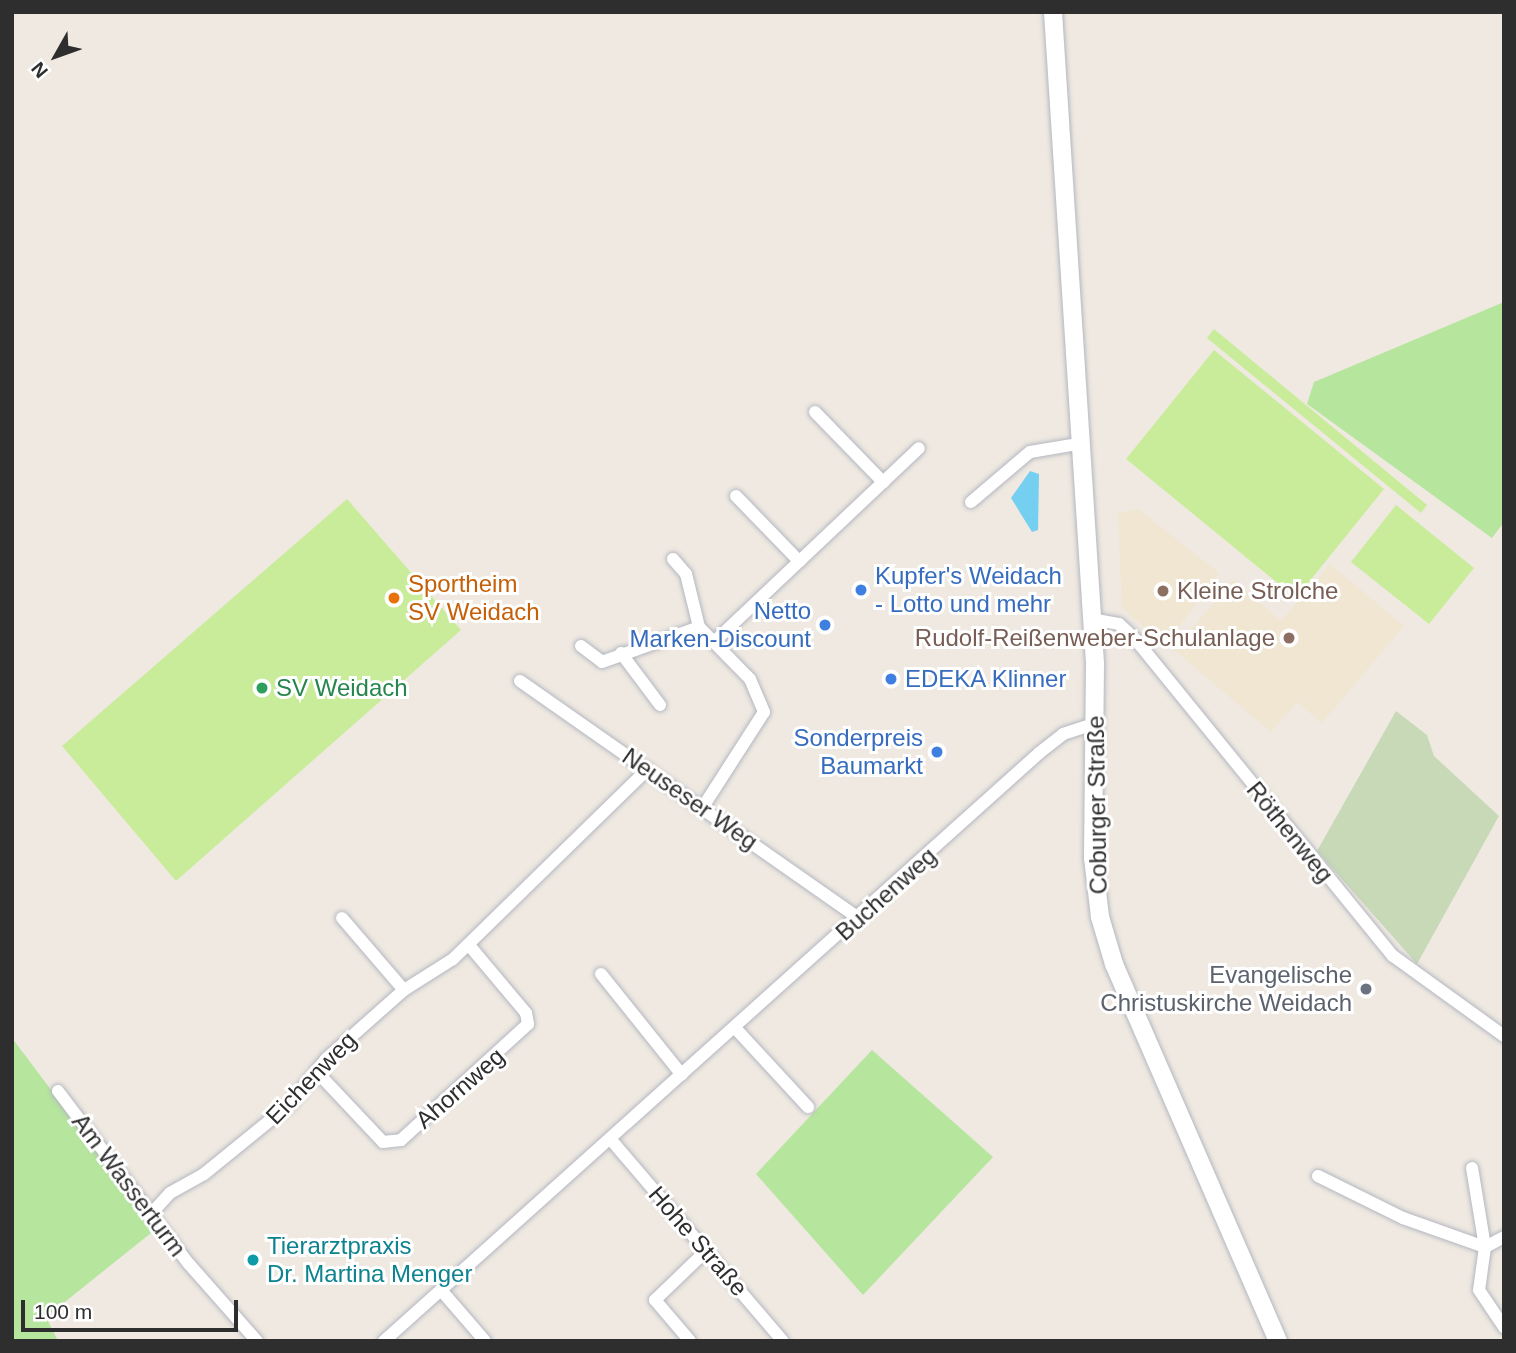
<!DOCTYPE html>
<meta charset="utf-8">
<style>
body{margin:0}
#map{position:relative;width:1516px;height:1353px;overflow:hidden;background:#efe9e1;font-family:Arial,sans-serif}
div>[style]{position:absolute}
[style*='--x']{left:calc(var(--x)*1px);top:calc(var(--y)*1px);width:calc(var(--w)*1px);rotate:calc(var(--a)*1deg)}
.education>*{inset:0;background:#f0e6d1}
.green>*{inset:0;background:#b6e59e}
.cemetery>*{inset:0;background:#c8d9b8}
.pitch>*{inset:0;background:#c9ec9a}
.water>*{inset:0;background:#75cff0}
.roads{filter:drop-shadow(0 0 2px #b4b7c1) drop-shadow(0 0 2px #b4b7c1)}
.street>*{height:12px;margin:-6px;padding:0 6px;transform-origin:6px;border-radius:6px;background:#fff}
.secondary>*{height:18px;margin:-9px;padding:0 9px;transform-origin:9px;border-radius:9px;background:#fff}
.dots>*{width:19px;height:19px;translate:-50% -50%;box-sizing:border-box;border:4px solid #fff;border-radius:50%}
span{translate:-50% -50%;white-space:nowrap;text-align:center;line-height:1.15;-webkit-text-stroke:6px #fff;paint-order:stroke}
.shop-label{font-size:24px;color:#366cbe}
.left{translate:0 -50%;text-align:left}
.right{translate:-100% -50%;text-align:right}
.food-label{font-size:24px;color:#c56008}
.education-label{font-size:24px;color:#785e54}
.leisure-label{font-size:24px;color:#27864d}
.street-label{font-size:24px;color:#2e2e2e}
.worship-label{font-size:24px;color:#5b616d}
.culture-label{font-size:24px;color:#0d838f}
.frame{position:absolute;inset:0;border:14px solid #2e2e2e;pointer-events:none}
.north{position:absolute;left:21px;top:21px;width:70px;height:70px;-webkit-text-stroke:5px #fff;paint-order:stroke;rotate:230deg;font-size:19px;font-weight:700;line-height:28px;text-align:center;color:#2e2e2e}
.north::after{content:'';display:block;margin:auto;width:24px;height:32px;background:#2e2e2e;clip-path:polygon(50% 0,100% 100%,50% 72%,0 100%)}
.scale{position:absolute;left:21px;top:1300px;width:217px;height:32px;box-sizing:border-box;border:4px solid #2e2e2e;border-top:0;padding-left:9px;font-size:21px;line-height:24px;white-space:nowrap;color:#2e2e2e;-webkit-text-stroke:5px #fff;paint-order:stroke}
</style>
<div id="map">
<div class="education">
<div style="clip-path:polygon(1138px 509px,1219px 573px,1165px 645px,1122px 608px,1118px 513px)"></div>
<div style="clip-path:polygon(1330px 564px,1404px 626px,1322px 723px,1297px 702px,1271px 732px,1174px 650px,1233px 580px,1281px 621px)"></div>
</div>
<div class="green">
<div style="clip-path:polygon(1504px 302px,1504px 522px,1492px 538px,1307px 404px,1314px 382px)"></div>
<div style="clip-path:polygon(12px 1038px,156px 1229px,46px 1317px,58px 1341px,12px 1341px)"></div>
<div style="clip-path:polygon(872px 1050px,993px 1157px,863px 1295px,756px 1174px)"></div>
</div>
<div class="cemetery">
<div style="clip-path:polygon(1396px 711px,1427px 735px,1434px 756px,1499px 816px,1417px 964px,1317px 851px)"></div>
</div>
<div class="pitch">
<div style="clip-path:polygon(1214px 329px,1427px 505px,1421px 513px,1207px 338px)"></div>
<div style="clip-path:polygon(1214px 350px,1384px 489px,1296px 598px,1126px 459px)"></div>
<div style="clip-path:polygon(347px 499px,461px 630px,176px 881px,62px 746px)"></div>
<div style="clip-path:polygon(1396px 505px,1474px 568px,1429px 624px,1351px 562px)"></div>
</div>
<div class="water">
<div style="clip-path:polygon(1030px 471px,1039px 474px,1038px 530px,1032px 532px,1011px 498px)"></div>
</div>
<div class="roads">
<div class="street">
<div style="--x:815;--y:412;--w:98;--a:45.8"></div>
<div style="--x:736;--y:496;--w:91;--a:45.9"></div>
<div style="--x:971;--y:502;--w:77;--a:-40.3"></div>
<div style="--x:1030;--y:452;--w:49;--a:-9.5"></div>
<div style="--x:673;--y:559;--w:20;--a:49"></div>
<div style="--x:686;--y:574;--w:55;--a:76.2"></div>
<div style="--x:1091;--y:619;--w:28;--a:10"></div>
<div style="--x:1119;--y:624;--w:23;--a:43"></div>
<div style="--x:1136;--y:640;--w:407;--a:50.9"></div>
<div style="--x:1393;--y:956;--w:137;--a:35.8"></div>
<div style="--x:716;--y:640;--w:279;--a:-43.4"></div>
<div style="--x:581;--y:646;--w:26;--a:37"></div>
<div style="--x:602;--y:662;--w:103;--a:-19.8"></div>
<div style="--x:699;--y:627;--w:73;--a:45.6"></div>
<div style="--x:750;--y:679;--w:36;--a:67"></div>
<div style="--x:764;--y:712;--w:113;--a:122.7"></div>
<div style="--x:621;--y:653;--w:65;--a:53.1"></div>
<div style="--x:520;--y:681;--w:414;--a:35"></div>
<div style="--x:342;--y:918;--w:95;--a:49.3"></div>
<div style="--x:601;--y:974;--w:129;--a:51.3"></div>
<div style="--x:737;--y:1030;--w:105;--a:47.3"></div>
<div style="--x:317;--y:1072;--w:96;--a:46.7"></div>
<div style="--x:383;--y:1142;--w:18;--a:-6"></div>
<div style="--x:401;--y:1140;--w:172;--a:-42.4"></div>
<div style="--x:528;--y:1024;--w:11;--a:-100"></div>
<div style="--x:526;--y:1013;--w:89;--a:-130"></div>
<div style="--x:58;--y:1091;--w:217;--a:52.9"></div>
<div style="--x:189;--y:1264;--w:103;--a:48.6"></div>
<div style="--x:612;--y:1141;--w:263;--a:49.5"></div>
<div style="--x:1318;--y:1176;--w:95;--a:26.3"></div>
<div style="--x:1403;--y:1218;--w:87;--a:19.5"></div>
<div style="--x:1485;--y:1247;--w:80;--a:-99.3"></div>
<div style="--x:151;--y:1214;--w:28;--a:-48"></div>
<div style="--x:170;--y:1193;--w:39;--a:-29"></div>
<div style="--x:204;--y:1174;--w:111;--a:-39.1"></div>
<div style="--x:290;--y:1104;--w:58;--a:-51.3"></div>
<div style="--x:326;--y:1059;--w:104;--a:-41.5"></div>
<div style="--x:404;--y:990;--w:58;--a:-32.3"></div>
<div style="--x:453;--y:959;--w:272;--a:-44.3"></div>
<div style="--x:1504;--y:1237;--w:21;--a:152"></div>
<div style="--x:1485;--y:1247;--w:43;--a:97.9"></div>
<div style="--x:1479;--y:1290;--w:45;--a:56"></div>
<div style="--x:441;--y:1290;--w:67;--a:49.2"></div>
<div style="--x:384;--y:1341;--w:880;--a:-41.91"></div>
<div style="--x:1039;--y:753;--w:31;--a:-38"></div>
<div style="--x:1063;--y:734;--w:33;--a:-18"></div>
<div style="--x:690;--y:1341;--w:54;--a:-130.5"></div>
<div style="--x:655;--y:1300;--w:71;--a:-43.9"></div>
</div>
<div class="secondary">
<div style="--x:1053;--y:12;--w:653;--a:86.31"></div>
<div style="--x:1095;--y:664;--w:194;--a:90.6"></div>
<div style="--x:1093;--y:858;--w:59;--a:83.2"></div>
<div style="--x:1100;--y:917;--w:49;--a:73.4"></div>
<div style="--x:1114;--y:964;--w:411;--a:66.5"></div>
</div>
</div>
<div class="dots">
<div style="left:861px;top:590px;background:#3f7fe0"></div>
<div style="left:1163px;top:591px;background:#8d6e63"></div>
<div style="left:394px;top:598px;background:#e8710a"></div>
<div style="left:825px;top:625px;background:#3f7fe0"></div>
<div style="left:1289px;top:638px;background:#8d6e63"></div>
<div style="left:891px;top:679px;background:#3f7fe0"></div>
<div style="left:262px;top:688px;background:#2e9e5b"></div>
<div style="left:937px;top:752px;background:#3f7fe0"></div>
<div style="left:1366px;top:989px;background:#6b7280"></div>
<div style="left:253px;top:1260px;background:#0f9aa8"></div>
</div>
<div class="shop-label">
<span class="left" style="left:875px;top:590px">Kupfer's Weidach<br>- Lotto und mehr</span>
<span class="right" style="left:811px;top:625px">Netto<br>Marken-Discount</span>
<span class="left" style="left:905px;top:679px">EDEKA Klinner</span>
<span class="right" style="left:923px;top:752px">Sonderpreis<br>Baumarkt</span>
</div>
<div class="food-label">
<span class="left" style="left:408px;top:598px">Sportheim<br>SV Weidach</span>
</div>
<div class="education-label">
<span class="left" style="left:1177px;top:591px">Kleine Strolche</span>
<span class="right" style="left:1275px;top:638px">Rudolf-Reißenweber-Schulanlage</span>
</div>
<div class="leisure-label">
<span class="left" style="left:276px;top:688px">SV Weidach</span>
</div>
<div class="street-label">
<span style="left:690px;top:799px;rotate:35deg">Neuseser Weg</span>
<span style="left:1097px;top:805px;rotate:-91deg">Coburger Straße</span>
<span style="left:1290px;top:832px;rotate:51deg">Röthenweg</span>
<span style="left:886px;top:894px;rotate:-42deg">Buchenweg</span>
<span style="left:311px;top:1078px;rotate:-46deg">Eichenweg</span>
<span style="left:460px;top:1088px;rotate:-41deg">Ahornweg</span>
<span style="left:129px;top:1185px;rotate:53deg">Am Wasserturm</span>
<span style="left:698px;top:1241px;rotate:49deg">Hohe Straße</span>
</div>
<div class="worship-label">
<span class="right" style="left:1352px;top:989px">Evangelische<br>Christuskirche Weidach</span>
</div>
<div class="culture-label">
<span class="left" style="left:267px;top:1260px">Tierarztpraxis<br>Dr. Martina Menger</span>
</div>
<div class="frame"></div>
<div class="north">N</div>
<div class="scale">100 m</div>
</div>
